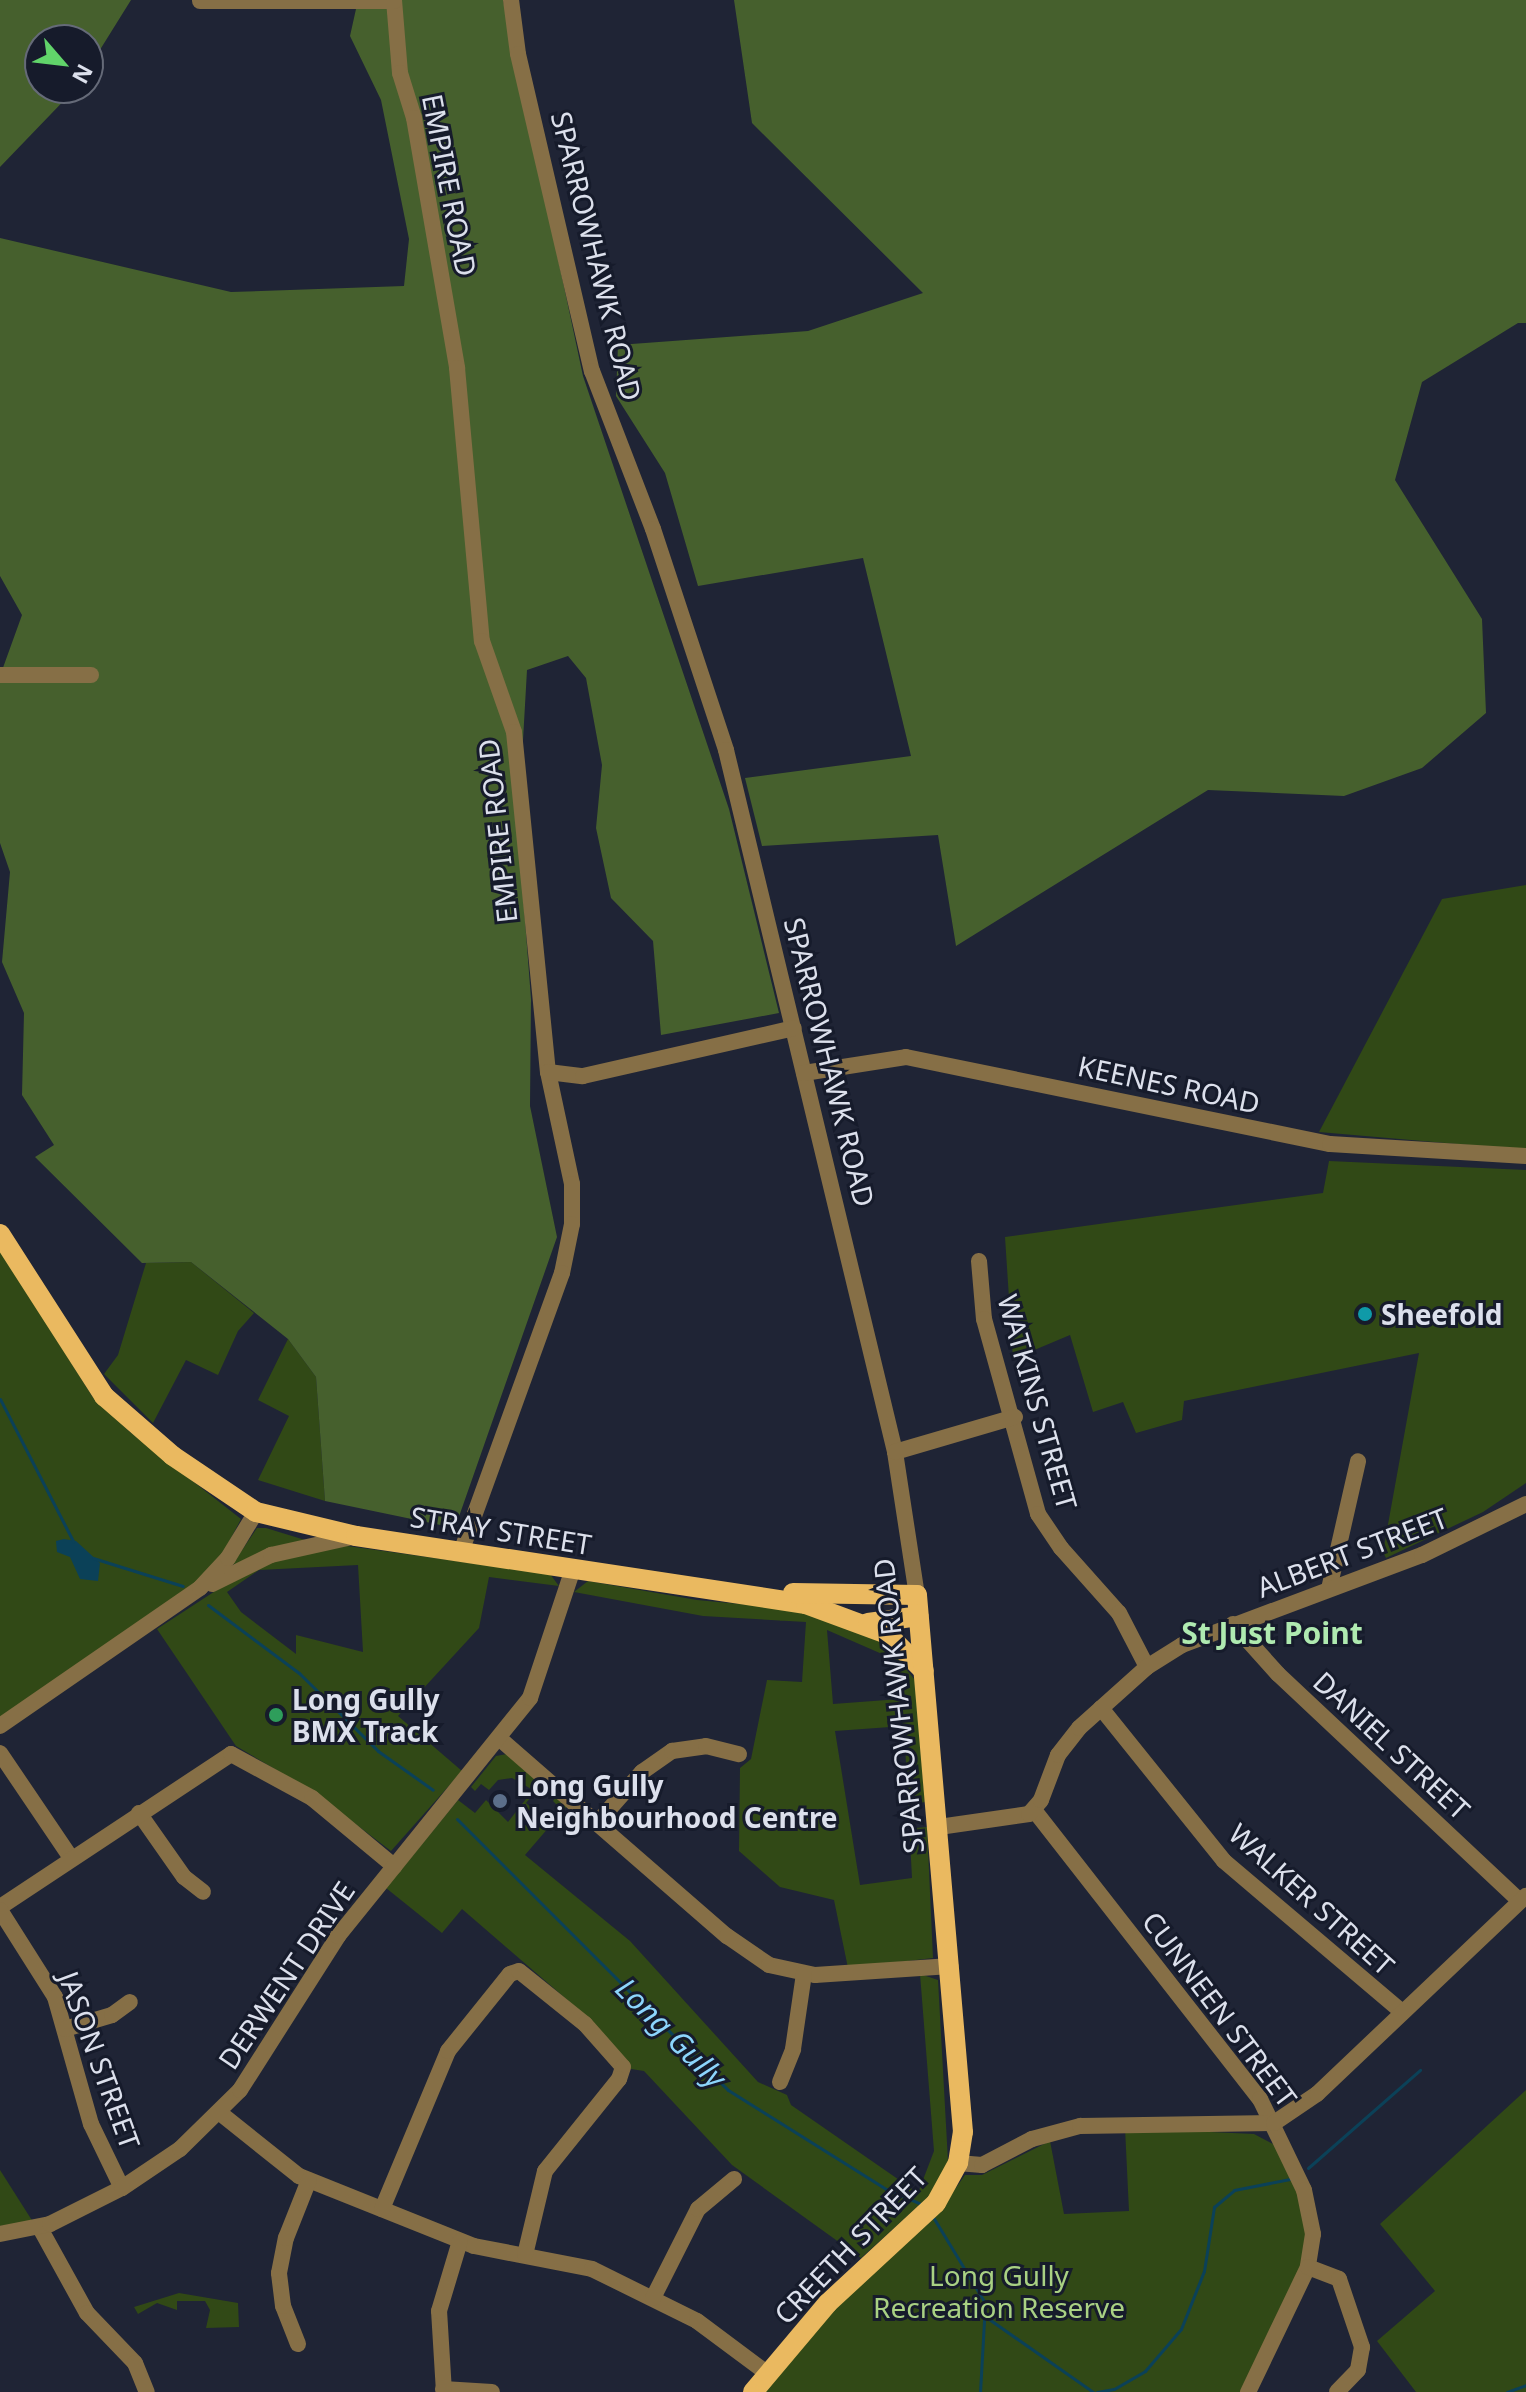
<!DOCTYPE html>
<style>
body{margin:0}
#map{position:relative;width:1526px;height:2392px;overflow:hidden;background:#1f2435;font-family:"Noto Sans",sans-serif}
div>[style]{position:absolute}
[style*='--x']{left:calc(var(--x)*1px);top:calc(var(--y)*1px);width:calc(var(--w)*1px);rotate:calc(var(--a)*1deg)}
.green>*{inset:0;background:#314916}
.forest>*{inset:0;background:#46602d}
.water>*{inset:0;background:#0b4158}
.stream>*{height:3px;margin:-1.5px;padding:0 1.5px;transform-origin:1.5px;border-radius:1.5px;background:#0b4158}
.minor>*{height:16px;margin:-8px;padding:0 8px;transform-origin:8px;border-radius:8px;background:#866f46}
.major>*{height:20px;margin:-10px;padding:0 10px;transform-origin:10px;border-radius:10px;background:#eab960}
.dots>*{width:22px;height:22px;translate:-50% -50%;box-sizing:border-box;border:4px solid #161b2b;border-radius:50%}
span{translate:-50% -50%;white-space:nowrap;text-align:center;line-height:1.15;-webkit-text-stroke:6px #161b2b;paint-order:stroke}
.street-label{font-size:28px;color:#dce0ec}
.poi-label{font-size:28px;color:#dce0ec;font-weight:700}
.left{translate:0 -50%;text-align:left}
.park-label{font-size:28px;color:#a9d183}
.neighbourhood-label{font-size:30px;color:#afeab0;font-weight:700}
.water-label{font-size:30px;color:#8cd5fc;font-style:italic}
.north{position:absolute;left:24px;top:24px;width:80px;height:80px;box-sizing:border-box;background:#161b2b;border:2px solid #656a78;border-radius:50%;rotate:118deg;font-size:22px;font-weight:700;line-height:32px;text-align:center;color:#dce0ec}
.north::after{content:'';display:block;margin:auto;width:28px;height:36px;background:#61d46a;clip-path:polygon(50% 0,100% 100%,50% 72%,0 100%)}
</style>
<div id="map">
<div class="green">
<div style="clip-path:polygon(1526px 885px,1526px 1150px,1319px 1132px,1442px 899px)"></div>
<div style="clip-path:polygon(1329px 1161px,1526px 1170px,1526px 1483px,1483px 1512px,1386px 1558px,1383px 1552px,1419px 1353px,1184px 1401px,1182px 1420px,1136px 1433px,1123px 1402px,1093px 1412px,1070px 1335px,1013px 1359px,1005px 1237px,1323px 1193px)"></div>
<div style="clip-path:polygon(0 1249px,92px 1396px,130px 1432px,241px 1519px,222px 1555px,194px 1585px,0 1719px)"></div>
<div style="clip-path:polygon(191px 1262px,254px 1313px,238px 1331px,218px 1375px,186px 1360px,153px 1423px,104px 1374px,118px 1355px,146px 1263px)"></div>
<div style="clip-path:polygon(288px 1339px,316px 1377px,325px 1501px,258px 1480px,289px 1416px,258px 1400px)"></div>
<div style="clip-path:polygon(257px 1528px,266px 1528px,305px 1540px,232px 1565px)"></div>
<div style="clip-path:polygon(evenodd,340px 1545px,550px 1574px,559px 1586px,489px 1577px,479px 1628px,398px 1716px,462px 1771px,391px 1851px,312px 1791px,236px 1746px,157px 1629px,252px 1567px,340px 1545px,358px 1565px,363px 1652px,296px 1635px,296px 1654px,241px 1612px,227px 1592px,259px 1570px,358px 1565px)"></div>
<div style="clip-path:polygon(evenodd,588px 1581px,697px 1600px,803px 1610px,880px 1637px,915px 1680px,925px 1802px,913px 1804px,915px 1828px,927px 1827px,933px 1958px,848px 1968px,834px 1900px,780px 1887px,739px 1851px,740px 1768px,751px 1759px,767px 1680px,802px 1682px,806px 1622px,703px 1616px,574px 1592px,588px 1581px,827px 1630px,882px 1654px,896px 1666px,900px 1699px,833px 1704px,827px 1630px,588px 1581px,904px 1726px,912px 1878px,860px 1885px,835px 1731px,904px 1726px)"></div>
<div style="clip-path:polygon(507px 1754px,549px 1791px,546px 1795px,538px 1789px,526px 1803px,548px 1822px,561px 1809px,553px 1801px,556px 1797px,568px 1805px,525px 1855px,630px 1941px,758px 2082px,787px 2095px,791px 2105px,918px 2193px,934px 2151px,920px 1974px,938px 1980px,948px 2161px,937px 2189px,861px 2258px,732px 2165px,644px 2071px,631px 2069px,586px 2016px,462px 1909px,442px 1933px,386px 1888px,458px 1800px,475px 1813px,486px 1800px,508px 1822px,533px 1790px,512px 1778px,498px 1780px,489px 1790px,481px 1784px,475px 1791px,471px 1787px,496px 1756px)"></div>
<div style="clip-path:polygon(1526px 2090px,1526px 2392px,1416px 2392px,1377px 2341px,1435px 2291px,1380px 2224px)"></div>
<div style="clip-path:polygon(1125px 2128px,1254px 2134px,1273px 2144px,1294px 2176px,1307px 2233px,1301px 2270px,1241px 2392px,761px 2392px,800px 2344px,948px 2199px,965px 2175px,982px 2175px,1050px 2141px,1064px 2214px,1129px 2211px)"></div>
<div style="clip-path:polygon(0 2170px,33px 2222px,0 2226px)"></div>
<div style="clip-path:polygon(179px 2293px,238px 2303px,239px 2327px,206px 2328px,210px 2310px,205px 2301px,177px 2301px,177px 2310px,157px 2303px,138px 2314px,134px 2307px)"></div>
</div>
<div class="forest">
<div style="clip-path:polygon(0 0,131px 0,88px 69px,88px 40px,40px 40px,40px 88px,76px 88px,0 167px)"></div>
<div style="clip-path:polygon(358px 0,503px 0,583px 376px,729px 809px,779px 1013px,661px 1035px,653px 941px,611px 898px,596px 828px,602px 765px,586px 678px,568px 656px,527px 670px,518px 828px,531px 999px,530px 1106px,557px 1237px,455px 1528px,325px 1501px,316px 1377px,288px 1339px,191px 1262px,142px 1263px,35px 1157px,54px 1145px,22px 1095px,24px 1013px,2px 962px,10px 872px,0 843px,0 676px,22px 615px,0 576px,0 238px,231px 292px,404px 286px,409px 239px,381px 100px,350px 36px)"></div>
<div style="clip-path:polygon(734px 0,1526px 0,1526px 323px,1518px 323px,1422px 382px,1395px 480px,1482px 619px,1486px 713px,1422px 768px,1344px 796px,1208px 790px,956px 946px,938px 835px,762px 846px,745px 778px,911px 756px,863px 558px,698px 586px,665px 473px,616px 396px,618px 345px,808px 331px,923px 293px,752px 123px)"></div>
</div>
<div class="water">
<div style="clip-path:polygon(64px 1539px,76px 1541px,100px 1563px,98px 1581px,80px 1579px,70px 1557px,57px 1552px,56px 1541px)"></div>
</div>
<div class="stream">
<div style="--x:0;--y:1399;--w:160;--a:62.8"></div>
<div style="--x:93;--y:1558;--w:94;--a:17.3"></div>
<div style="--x:208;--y:1605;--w:114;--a:36.8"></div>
<div style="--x:299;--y:1673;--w:111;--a:44.6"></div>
<div style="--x:378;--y:1751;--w:67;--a:35.3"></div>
<div style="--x:457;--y:1819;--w:383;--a:45"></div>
<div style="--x:728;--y:2090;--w:186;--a:32.1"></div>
<div style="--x:886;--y:2189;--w:36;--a:23"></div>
<div style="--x:1308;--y:2168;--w:149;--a:-41.2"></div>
<div style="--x:933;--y:2217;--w:100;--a:58.8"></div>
<div style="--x:985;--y:2303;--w:89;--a:93.2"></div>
<div style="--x:986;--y:2317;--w:131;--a:35"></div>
<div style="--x:1097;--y:2392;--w:17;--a:-10"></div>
<div style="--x:1114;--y:2389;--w:36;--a:-30"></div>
<div style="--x:1145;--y:2371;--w:55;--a:-49.4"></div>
<div style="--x:1181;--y:2329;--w:62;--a:-68.4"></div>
<div style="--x:1204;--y:2271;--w:65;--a:-81.1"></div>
<div style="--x:1214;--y:2207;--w:26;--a:-40"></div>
<div style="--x:1234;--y:2190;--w:57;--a:-11.1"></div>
<div style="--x:1507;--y:2392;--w:20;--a:-20"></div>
</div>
<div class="minor">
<div style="--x:394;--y:0;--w:73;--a:85.3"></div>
<div style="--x:400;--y:73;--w:47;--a:72.7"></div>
<div style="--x:414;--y:118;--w:254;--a:80.2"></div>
<div style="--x:457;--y:368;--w:274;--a:84.8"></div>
<div style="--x:482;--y:641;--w:96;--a:70.6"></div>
<div style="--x:514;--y:732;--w:342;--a:84.3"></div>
<div style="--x:548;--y:1072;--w:115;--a:77.9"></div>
<div style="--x:572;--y:1184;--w:40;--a:90"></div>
<div style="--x:572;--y:1224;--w:50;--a:101.5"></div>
<div style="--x:562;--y:1273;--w:294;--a:109.9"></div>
<div style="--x:511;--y:0;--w:54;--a:82.6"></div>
<div style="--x:518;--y:54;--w:326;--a:76.9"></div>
<div style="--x:592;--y:371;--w:169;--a:68.9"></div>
<div style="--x:653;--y:529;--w:233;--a:71.7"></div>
<div style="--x:726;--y:750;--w:722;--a:76.46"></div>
<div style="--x:895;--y:1452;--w:145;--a:81.3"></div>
<div style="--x:200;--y:1;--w:194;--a:0"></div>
<div style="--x:0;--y:675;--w:91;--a:0"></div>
<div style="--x:548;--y:1072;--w:35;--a:7"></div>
<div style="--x:583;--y:1076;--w:216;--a:-12.8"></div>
<div style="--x:804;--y:1073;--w:103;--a:-8.9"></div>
<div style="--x:906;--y:1057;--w:433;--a:11.6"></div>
<div style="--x:1330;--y:1144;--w:196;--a:3.5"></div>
<div style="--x:979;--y:1261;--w:58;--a:85.1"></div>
<div style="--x:984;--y:1319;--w:202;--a:74.5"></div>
<div style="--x:1038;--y:1514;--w:41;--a:55.9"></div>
<div style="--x:1061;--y:1548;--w:87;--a:48.3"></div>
<div style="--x:1119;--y:1613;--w:61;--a:62.6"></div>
<div style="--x:895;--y:1452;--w:125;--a:-16.3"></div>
<div style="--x:212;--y:1584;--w:66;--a:-26.2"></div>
<div style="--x:271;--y:1555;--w:83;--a:-12.5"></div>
<div style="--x:1329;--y:1589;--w:131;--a:-77.2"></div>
<div style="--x:1233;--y:1624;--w:67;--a:48"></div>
<div style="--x:1278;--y:1674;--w:330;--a:43.2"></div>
<div style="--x:1101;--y:1708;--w:196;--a:51.2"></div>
<div style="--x:1224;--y:1861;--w:233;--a:40.3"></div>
<div style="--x:0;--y:1726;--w:243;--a:-34.6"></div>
<div style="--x:200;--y:1588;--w:41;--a:-47"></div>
<div style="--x:228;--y:1558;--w:54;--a:-58.7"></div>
<div style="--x:500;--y:1739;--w:301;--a:41"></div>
<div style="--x:727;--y:1936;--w:51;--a:34.6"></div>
<div style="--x:769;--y:1965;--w:47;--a:12.3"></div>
<div style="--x:815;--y:1975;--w:136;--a:-3.8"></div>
<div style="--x:0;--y:1753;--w:127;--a:55.9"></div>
<div style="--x:1034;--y:1810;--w:367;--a:52"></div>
<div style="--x:1260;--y:2099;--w:101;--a:64.2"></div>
<div style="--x:1304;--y:2190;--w:45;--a:78.4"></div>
<div style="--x:1313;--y:2234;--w:33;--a:99"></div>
<div style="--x:1308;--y:2267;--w:139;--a:115.6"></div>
<div style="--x:139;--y:1813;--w:78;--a:54.9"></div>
<div style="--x:184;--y:1877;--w:24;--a:38"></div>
<div style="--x:597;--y:1823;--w:68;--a:-48.6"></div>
<div style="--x:642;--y:1772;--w:37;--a:-35"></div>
<div style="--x:672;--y:1751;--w:34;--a:-8"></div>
<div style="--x:706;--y:1746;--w:34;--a:14"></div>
<div style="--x:939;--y:1827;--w:91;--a:-8.2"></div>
<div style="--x:1029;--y:1814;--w:18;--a:-49"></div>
<div style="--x:1041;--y:1800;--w:48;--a:-69.3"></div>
<div style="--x:1058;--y:1755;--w:34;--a:-52"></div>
<div style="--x:1079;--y:1728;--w:91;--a:-41.9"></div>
<div style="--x:1147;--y:1667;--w:41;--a:-32.2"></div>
<div style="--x:1182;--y:1645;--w:256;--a:-20.6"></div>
<div style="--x:1422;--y:1555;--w:116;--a:-26.1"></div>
<div style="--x:0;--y:1907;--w:277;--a:-33.5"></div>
<div style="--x:231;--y:1754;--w:92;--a:28.5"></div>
<div style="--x:312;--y:1798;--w:107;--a:39.7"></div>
<div style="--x:0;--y:1910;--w:103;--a:57.7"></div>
<div style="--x:55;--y:1997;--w:132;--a:74.2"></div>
<div style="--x:91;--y:2124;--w:71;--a:64.2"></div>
<div style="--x:65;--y:2029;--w:49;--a:-16.6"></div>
<div style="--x:112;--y:2015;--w:22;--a:-36"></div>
<div style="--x:780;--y:2082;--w:35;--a:-68"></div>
<div style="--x:793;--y:2049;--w:76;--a:-81.7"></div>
<div style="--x:220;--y:2113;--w:101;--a:38.6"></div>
<div style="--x:299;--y:2176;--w:188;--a:21.8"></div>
<div style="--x:474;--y:2246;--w:120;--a:11"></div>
<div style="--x:592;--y:2269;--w:117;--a:26.3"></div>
<div style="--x:697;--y:2321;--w:89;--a:36.7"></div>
<div style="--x:958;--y:2163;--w:24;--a:5"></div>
<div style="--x:982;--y:2165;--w:56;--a:-27.5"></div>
<div style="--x:1032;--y:2139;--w:50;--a:-15.2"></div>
<div style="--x:1080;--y:2126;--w:194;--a:-0.9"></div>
<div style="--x:1274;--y:2123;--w:52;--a:-34"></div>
<div style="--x:1317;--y:2094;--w:288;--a:-43.5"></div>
<div style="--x:382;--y:2209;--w:171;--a:-67.3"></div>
<div style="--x:448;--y:2051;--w:99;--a:-51.2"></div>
<div style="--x:510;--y:1974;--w:9;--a:-18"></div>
<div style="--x:519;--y:1971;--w:85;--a:38.8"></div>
<div style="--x:585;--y:2024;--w:57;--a:48.5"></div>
<div style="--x:623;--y:2067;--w:13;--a:108"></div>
<div style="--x:619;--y:2079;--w:118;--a:128.8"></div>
<div style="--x:545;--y:2171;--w:86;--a:103.4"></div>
<div style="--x:40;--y:2228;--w:97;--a:61.1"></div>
<div style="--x:87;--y:2313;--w:69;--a:46.2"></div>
<div style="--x:135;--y:2363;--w:31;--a:68"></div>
<div style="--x:0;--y:2234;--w:51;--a:-11.3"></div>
<div style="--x:50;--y:2224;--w:80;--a:-26.6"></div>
<div style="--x:122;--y:2188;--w:70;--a:-33.9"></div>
<div style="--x:180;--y:2149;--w:84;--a:-44.5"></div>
<div style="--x:240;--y:2090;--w:183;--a:-57.5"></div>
<div style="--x:338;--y:1936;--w:306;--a:-51.1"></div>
<div style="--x:530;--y:1698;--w:136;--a:-71.6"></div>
<div style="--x:1308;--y:2267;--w:33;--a:21"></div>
<div style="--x:1339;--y:2279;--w:72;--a:71.3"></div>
<div style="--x:1362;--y:2347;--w:23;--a:100"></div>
<div style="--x:1358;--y:2370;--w:30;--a:134"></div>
<div style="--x:653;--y:2298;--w:100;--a:-63.2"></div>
<div style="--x:698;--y:2209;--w:47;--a:-39.8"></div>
<div style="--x:298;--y:2344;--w:41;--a:-111.5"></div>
<div style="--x:283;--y:2306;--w:33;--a:-97"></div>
<div style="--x:279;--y:2273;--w:36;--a:-79"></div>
<div style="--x:286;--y:2238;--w:62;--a:-68.4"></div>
<div style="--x:443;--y:2389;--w:49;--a:3.5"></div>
<div style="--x:444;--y:2392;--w:81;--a:-93.5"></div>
<div style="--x:439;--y:2311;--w:73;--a:-73.3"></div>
</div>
<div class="major">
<div style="--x:0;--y:1234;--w:193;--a:57.3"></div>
<div style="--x:104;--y:1396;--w:91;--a:41"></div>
<div style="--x:173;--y:1456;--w:100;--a:34"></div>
<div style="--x:256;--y:1512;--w:103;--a:13.5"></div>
<div style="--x:356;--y:1536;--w:455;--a:8.6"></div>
<div style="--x:806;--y:1604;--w:86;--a:20.3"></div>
<div style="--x:887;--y:1634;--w:52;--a:45"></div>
<div style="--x:868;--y:1623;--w:51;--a:-7.8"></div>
<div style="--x:753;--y:2392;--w:116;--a:-49.9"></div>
<div style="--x:828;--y:2303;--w:147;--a:-42.8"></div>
<div style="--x:936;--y:2203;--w:46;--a:-61.2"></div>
<div style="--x:958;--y:2163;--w:31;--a:-81"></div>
<div style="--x:963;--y:2132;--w:539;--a:-94.9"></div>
<div style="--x:917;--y:1595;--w:124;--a:-179.1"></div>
</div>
<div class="dots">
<div style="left:1365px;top:1314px;background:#0f9aa8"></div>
<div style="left:276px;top:1715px;background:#2e9e5b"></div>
<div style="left:500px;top:1801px;background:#5c6f8a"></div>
</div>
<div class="street-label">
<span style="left:450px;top:185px;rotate:79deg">EMPIRE ROAD</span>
<span style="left:597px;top:256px;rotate:76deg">SPARROWHAWK ROAD</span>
<span style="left:497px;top:831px;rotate:-96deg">EMPIRE ROAD</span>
<span style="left:830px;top:1062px;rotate:76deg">SPARROWHAWK ROAD</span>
<span style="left:1169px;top:1084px;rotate:12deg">KEENES ROAD</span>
<span style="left:1038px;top:1402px;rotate:74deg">WATKINS STREET</span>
<span style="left:501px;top:1530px;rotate:9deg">STRAY STREET</span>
<span style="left:1352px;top:1552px;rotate:-21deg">ALBERT STREET</span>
<span style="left:898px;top:1706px;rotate:-96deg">SPARROWHAWK ROAD</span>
<span style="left:1392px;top:1745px;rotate:43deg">DANIEL STREET</span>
<span style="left:1312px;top:1899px;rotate:42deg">WALKER STREET</span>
<span style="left:286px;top:1975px;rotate:-56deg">DERWENT DRIVE</span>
<span style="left:1220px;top:2009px;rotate:53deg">CUNNEEN STREET</span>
<span style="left:100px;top:2060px;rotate:70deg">JASON STREET</span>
<span style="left:850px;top:2245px;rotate:-46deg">CREETH STREET</span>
</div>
<div class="poi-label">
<span class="left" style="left:1381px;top:1314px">Sheefold</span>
<span class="left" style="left:292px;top:1715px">Long Gully<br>BMX Track</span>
<span class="left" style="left:516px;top:1801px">Long Gully<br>Neighbourhood Centre</span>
</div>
<div class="park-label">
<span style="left:999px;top:2291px">Long Gully<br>Recreation Reserve</span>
</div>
<div class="neighbourhood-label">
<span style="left:1272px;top:1633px">St Just Point</span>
</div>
<div class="water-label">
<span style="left:671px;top:2033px;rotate:45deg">Long Gully</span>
</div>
<div class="north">N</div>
</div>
